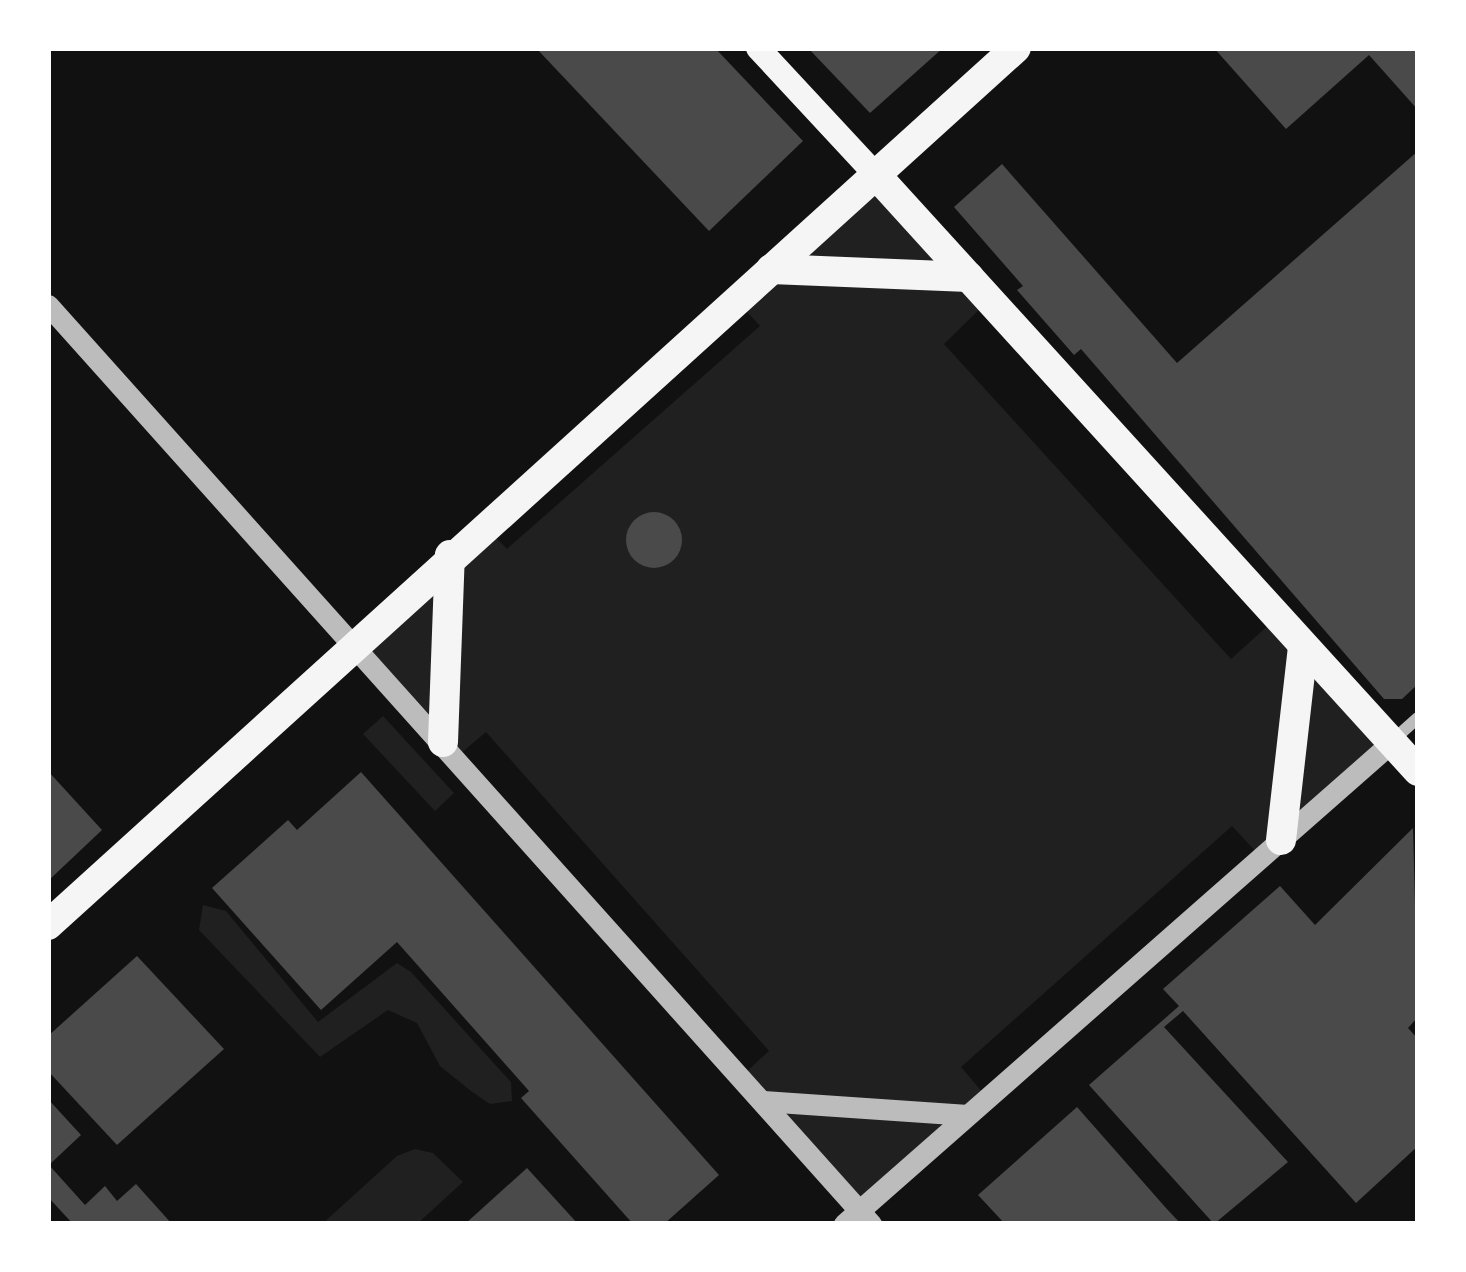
<!DOCTYPE html>
<style>
body{margin:0}
#map{position:relative;width:1466px;height:1272px;overflow:hidden;background:#111;font-family:"PT Sans Narrow",sans-serif}
div>[style]{position:absolute}
[style*='--x']{left:calc(var(--x)*1px);top:calc(var(--y)*1px);width:calc(var(--w)*1px);rotate:calc(var(--a)*1deg)}
.green>*{inset:0;background:#202020}
.building>*{inset:0;background:#4a4a4a}
.round{border-radius:50%}
.minor>*{height:12px;margin:-6px;padding:0 6px;transform-origin:6px;border-radius:6px;background:#bcbcbc}
.tertiary>*{height:21px;margin:-10.5px;padding:0 10.5px;transform-origin:10.5px;border-radius:10.5px;background:#bcbcbc}
.secondary>*{height:24px;margin:-12px;padding:0 12px;transform-origin:12px;border-radius:12px;background:#f5f5f5}
.primary>*{height:30px;margin:-15px;padding:0 15px;transform-origin:15px;border-radius:15px;background:#f5f5f5}
span{translate:-50% -50%;white-space:nowrap;text-align:center;line-height:1.15;-webkit-text-stroke:9px #fff;paint-order:stroke}
.frame{position:absolute;inset:0;border:51px solid #fff;pointer-events:none}
</style>
<div id="map">
<div class="green">
<div style="clip-path:polygon(876px 181px,987px 302px,944px 344px,1231px 659px,1273px 621px,1384px 742px,1257px 853px,1232px 826px,961px 1067px,984px 1094px,860px 1203px,744px 1074px,769px 1051px,486px 732px,460px 754px,361px 643px,487px 529px,507px 549px,760px 326px,740px 304px)"></div>
<div style="clip-path:polygon(383px 716px,454px 793px,435px 811px,363px 734px)"></div>
<div style="clip-path:polygon(203px 905px,226px 911px,318px 1022px,397px 963px,411px 972px,511px 1082px,512px 1101px,490px 1104px,471px 1091px,440px 1066px,417px 1023px,388px 1010px,320px 1057px,199px 930px)"></div>
<div style="clip-path:polygon(415px 1149px,433px 1153px,463px 1182px,417px 1224px,322px 1224px,397px 1156px)"></div>
</div>
<div class="building">
<div style="clip-path:polygon(536px 48px,715px 48px,803px 141px,709px 231px)"></div>
<div style="clip-path:polygon(808px 48px,943px 48px,870px 113px)"></div>
<div style="clip-path:polygon(1214px 48px,1418px 48px,1418px 110px,1369px 55px,1286px 129px)"></div>
<div style="clip-path:polygon(1418px 151px,1418px 684px,1402px 699px,1384px 699px,1081px 349px,1074px 355px,1017px 290px,1023px 286px,954px 207px,1002px 164px,1177px 363px)"></div>
<div class="round" style="left:626px;top:512px;width:56px;height:56px"></div>
<div style="clip-path:polygon(48px 771px,102px 830px,48px 881px)"></div>
<div style="clip-path:polygon(361px 772px,719px 1175px,664px 1224px,633px 1224px,521px 1098px,529px 1091px,397px 942px,321px 1010px,212px 888px,288px 820px,297px 830px)"></div>
<div style="clip-path:polygon(1413px 828px,1418px 1017px,1408px 1028px,1418px 1039px,1418px 1146px,1356px 1203px,1183px 1011px,1164px 1027px,1288px 1162px,1214px 1224px,1089px 1085px,1179px 1006px,1163px 989px,1280px 886px,1315px 925px)"></div>
<div style="clip-path:polygon(137px 956px,224px 1049px,117px 1145px,48px 1071px,48px 1036px)"></div>
<div style="clip-path:polygon(48px 1099px,81px 1135px,49px 1165px,85px 1205px,105px 1186px,117px 1201px,136px 1184px,172px 1224px,73px 1224px,48px 1197px)"></div>
<div style="clip-path:polygon(1077px 1107px,1166px 1208px,1181px 1224px,1005px 1224px,978px 1195px)"></div>
<div style="clip-path:polygon(527px 1168px,578px 1224px,465px 1224px)"></div>
</div>
<div class="minor">
<div style="--x:1391;--y:742;--w:36;--a:-42"></div>
</div>
<div class="tertiary">
<div style="--x:48;--y:305;--w:1234;--a:48.15"></div>
<div style="--x:763;--y:1101;--w:205;--a:3.9"></div>
<div style="--x:844;--y:1224;--w:728;--a:-41.33"></div>
</div>
<div class="secondary">
<div style="--x:758;--y:48;--w:172;--a:47.1"></div>
</div>
<div class="primary">
<div style="--x:875;--y:174;--w:807;--a:47.71"></div>
<div style="--x:771;--y:269;--w:198;--a:2.3"></div>
<div style="--x:443;--y:742;--w:187;--a:-87.9"></div>
<div style="--x:1281;--y:840;--w:195;--a:-83.5"></div>
<div style="--x:48;--y:925;--w:1306;--a:-42.18"></div>
</div>
<div class="frame"></div>
</div>
